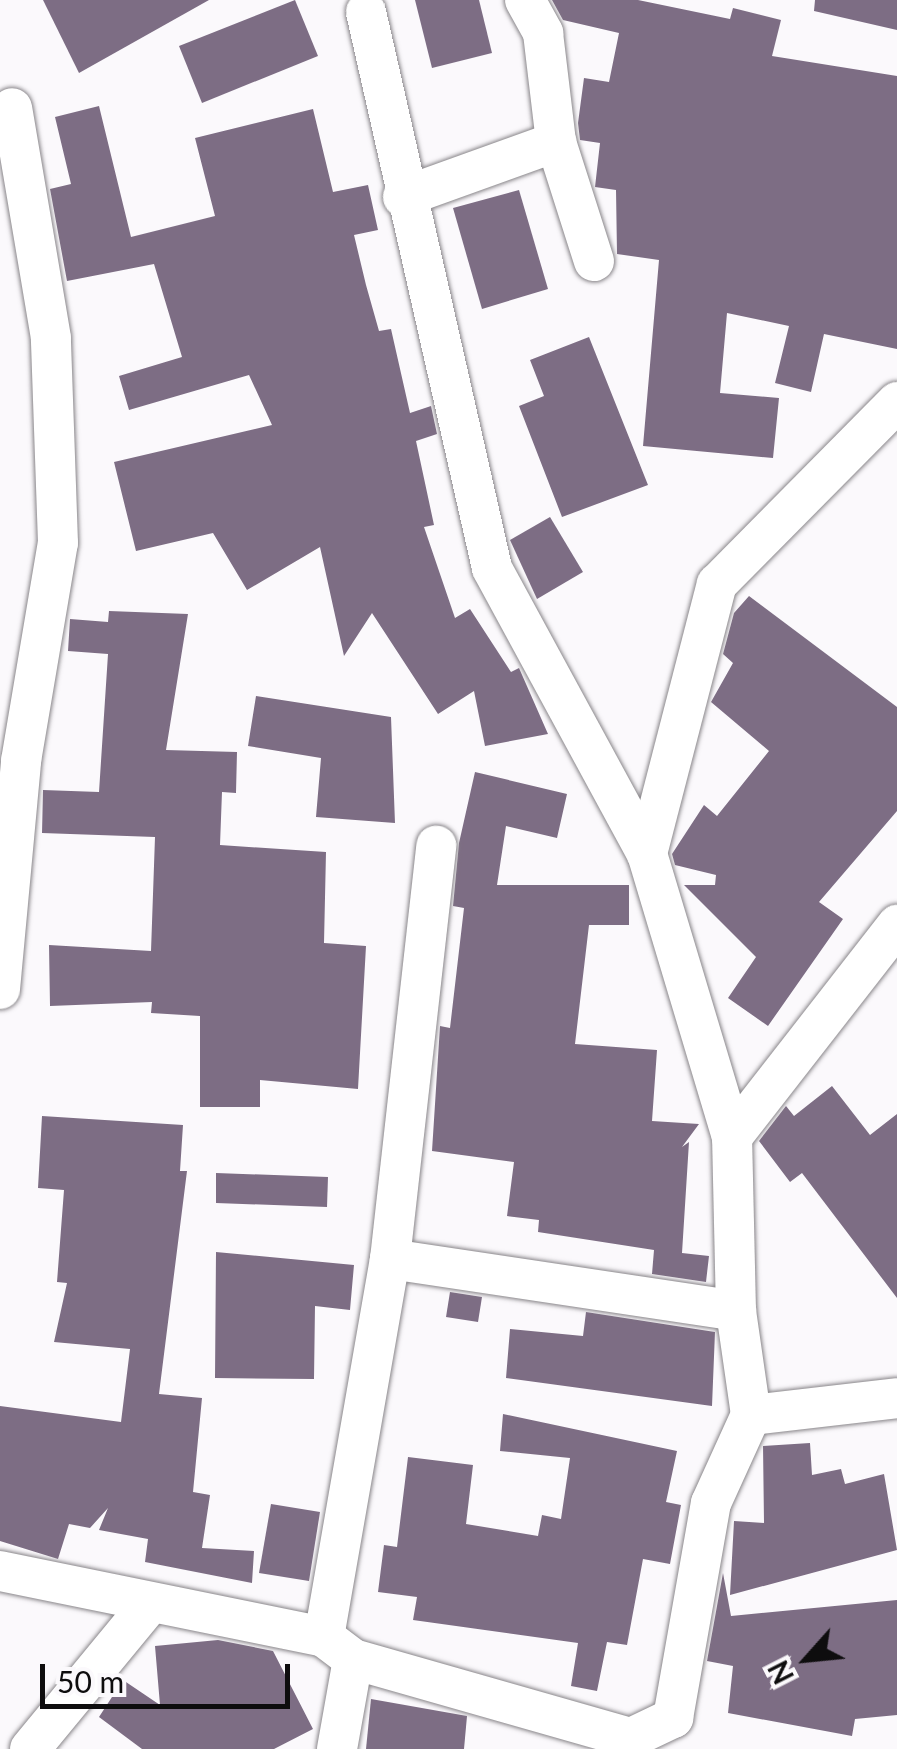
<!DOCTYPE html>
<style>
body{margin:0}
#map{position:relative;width:897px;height:1749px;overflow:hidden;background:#fbf9fc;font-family:Lato,sans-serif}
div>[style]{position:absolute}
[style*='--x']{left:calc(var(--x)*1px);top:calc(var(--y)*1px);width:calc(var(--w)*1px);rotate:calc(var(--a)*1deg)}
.building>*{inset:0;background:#7d6d84}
.roads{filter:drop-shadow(0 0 2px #89868a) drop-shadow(0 0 2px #89868a)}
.minor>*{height:40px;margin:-20px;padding:0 20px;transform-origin:20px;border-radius:20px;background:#fff}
span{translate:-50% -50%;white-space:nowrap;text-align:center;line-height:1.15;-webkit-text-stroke:10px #fbf9fc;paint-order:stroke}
.north{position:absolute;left:757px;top:1609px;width:100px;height:100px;-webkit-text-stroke:8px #fbf9fc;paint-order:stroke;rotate:243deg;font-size:28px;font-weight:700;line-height:40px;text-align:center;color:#0e0d0e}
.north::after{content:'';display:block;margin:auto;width:35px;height:45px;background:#0e0d0e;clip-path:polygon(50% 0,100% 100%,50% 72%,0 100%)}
.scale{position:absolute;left:40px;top:1664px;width:250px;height:45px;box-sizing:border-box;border:5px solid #0e0d0e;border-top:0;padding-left:12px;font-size:30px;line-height:35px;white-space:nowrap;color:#0e0d0e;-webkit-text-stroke:8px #fbf9fc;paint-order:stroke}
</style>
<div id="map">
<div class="building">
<div style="clip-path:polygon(43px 0,209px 0,79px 73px)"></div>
<div style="clip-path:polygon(295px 0,318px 56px,202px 103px,179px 46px)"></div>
<div style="clip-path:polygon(415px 0,479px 0,492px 53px,432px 68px)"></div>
<div style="clip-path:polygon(552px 0,638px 0,730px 19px,733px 8px,781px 20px,772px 56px,897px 76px,897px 349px,824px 334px,811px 392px,775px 383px,789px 326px,727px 313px,720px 393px,779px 398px,773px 458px,643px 446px,659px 260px,617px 254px,616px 190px,595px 187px,600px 143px,580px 140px,578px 123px,584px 78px,609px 82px,619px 33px,563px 20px)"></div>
<div style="clip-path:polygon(815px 0,897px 0,897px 30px,814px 11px)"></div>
<div style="clip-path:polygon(99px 106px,131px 237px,215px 216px,195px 138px,313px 109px,333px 192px,368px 185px,378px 230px,354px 235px,366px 285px,379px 331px,391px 329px,410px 413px,431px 406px,437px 434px,416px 441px,434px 525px,424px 527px,455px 618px,470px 609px,511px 672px,519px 668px,548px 734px,485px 746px,474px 691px,438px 714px,372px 613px,344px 656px,320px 547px,247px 590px,213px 533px,136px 551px,114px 462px,272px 425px,249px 375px,129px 410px,119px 376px,182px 357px,154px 264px,67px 281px,50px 189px,71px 184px,55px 117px)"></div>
<div style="clip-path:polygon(519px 190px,548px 289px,482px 309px,453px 208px)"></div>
<div style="clip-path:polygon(589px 337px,648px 485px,562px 517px,519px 406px,544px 396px,530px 360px)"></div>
<div style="clip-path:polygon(550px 517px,583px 572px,537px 599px,510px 540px)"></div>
<div style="clip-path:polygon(749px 596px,897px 707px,897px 811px,819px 902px,843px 919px,768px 1026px,728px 998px,756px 957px,684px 885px,715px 885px,716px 875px,675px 865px,672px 854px,704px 805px,717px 816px,769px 751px,711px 702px,733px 663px,723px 654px,734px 613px)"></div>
<div style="clip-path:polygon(109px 611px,188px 614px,166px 750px,237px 752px,236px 793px,222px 792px,220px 845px,326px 852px,324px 943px,366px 946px,358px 1089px,260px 1080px,260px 1107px,200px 1107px,200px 1016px,151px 1013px,152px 1002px,50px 1006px,49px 945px,151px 951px,155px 837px,42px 833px,43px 790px,99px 792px,108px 654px,68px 651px,70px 619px,108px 622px)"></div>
<div style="clip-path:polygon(256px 696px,391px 717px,395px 823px,316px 817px,321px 758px,248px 746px)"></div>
<div style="clip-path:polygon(475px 772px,567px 794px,557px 838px,506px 826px,497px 885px,629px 885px,629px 925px,589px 925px,575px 1044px,657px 1050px,652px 1121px,699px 1124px,682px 1147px,689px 1142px,682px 1253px,709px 1256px,706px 1282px,652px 1274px,654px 1250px,538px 1232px,539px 1220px,507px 1216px,514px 1162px,432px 1151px,440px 1026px,450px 1028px,464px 908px,453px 906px,459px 843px)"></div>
<div style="clip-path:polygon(832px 1086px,870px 1135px,897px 1114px,897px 1298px,802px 1173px,790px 1182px,759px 1141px,786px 1106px,794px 1116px)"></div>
<div style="clip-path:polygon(42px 1116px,183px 1125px,180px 1171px,187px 1171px,159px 1394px,202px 1398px,193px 1492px,210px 1495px,202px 1548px,254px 1551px,252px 1583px,145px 1562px,148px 1539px,99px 1530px,108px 1508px,90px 1528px,69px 1524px,58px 1559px,0 1541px,0 1406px,121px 1422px,130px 1349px,54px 1342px,67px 1283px,57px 1282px,64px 1190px,38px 1188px)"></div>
<div style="clip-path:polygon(216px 1173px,328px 1177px,327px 1207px,216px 1203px)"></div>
<div style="clip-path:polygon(216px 1252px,354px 1265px,350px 1310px,315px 1306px,314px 1379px,215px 1378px)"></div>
<div style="clip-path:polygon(450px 1292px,482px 1297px,478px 1322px,446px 1317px)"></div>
<div style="clip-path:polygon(586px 1312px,715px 1332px,712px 1406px,506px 1378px,510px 1329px,583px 1336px)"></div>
<div style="clip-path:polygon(503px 1414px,677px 1451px,666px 1502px,681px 1505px,670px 1564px,643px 1559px,627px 1645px,607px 1642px,597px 1691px,571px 1686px,578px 1643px,413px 1620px,417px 1597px,378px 1592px,384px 1545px,397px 1547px,408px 1457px,473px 1465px,466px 1524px,538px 1536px,542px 1515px,561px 1519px,570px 1458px,500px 1451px)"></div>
<div style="clip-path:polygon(810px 1443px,812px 1475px,841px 1469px,845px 1484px,884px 1474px,897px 1550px,730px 1595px,734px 1521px,764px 1523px,763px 1446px)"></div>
<div style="clip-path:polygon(271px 1504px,320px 1512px,309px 1581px,259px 1573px)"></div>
<div style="clip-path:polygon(723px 1573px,731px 1616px,897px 1600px,897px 1715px,855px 1719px,852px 1736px,728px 1713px,733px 1666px,707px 1661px)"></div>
<div style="clip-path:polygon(218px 1640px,273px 1651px,313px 1729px,274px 1749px,142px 1749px,99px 1717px,123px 1680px,160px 1705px,155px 1646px)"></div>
<div style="clip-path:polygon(371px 1699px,467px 1716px,464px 1749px,366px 1749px)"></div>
</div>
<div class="roads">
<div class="minor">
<div style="--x:525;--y:0;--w:38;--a:61"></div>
<div style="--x:543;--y:33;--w:110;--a:83.2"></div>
<div style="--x:556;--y:142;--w:125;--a:72.3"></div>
<div style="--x:403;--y:197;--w:163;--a:-19.8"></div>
<div style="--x:647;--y:854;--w:279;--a:-75.5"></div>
<div style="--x:717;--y:584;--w:256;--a:-45.3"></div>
<div style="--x:0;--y:989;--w:229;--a:-84.7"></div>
<div style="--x:21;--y:761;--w:221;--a:-80.4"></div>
<div style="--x:58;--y:543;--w:205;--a:-92"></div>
<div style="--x:51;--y:338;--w:233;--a:-99.6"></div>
<div style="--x:732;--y:1137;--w:269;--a:-52.1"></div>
<div style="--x:390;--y:1259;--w:350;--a:8.5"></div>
<div style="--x:751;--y:1415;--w:147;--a:-6.6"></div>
<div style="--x:0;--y:1571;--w:331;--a:11.5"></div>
<div style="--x:324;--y:1637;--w:36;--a:37"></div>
<div style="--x:353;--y:1659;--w:289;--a:15.9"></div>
<div style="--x:631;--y:1738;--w:47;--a:-25.5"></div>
<div style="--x:673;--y:1718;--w:218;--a:-80"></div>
<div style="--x:711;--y:1503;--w:97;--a:-65.6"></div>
<div style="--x:751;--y:1415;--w:105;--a:-98.2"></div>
<div style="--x:736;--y:1311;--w:174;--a:-91.3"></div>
<div style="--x:732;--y:1137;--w:295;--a:-106.7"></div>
<div style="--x:647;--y:854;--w:325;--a:-118.5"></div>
<div style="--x:492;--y:568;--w:570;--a:-102.77"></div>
<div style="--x:324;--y:1637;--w:384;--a:-80.1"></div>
<div style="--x:390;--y:1259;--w:416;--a:-83.6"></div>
<div style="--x:30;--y:1749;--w:184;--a:-50.5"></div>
<div style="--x:337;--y:1749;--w:91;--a:-79.9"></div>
</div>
</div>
<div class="north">N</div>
<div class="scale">50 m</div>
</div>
